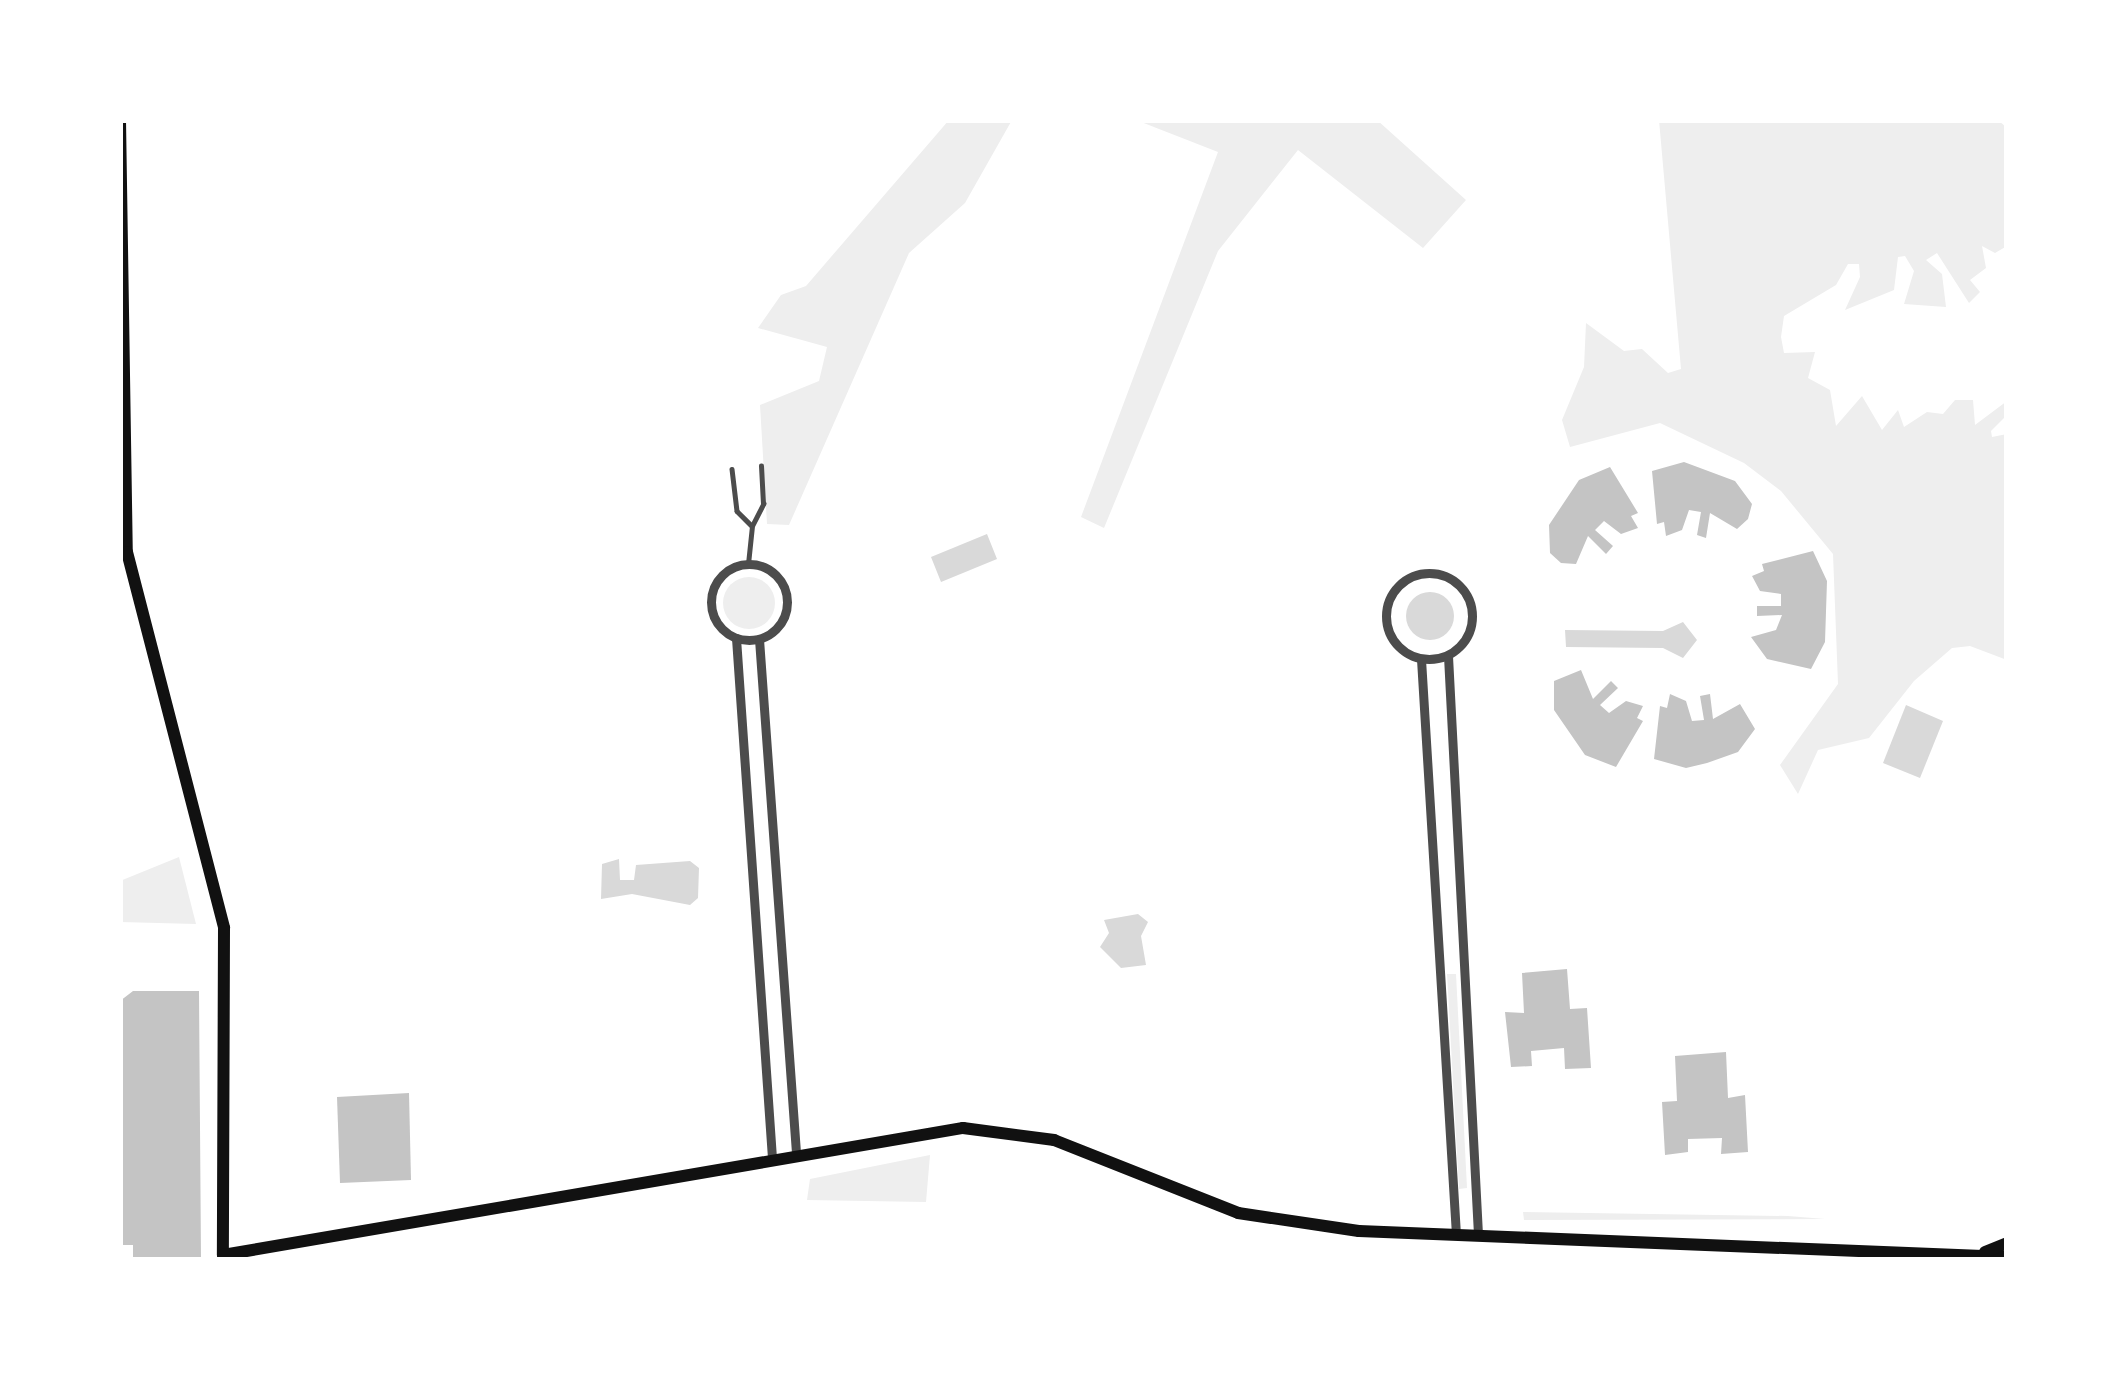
<!DOCTYPE html>
<style>
body{margin:0}
#map{position:relative;width:2127px;height:1380px;overflow:hidden;background:#fff;font-family:Rubik,sans-serif}
div>[style]{position:absolute}
[style*='--x']{left:calc(var(--x)*1px);top:calc(var(--y)*1px);width:calc(var(--w)*1px);rotate:calc(var(--a)*1deg)}
.green>*{inset:0;background:#eee}
.round{border-radius:50%}
.water>*{inset:0;background:#d9d9d9}
.building>*{inset:0;background:#c4c4c4}
.service>*{height:4.5px;margin:-2.25px;padding:0 2.25px;transform-origin:2.25px;border-radius:2.25px;background:#4c4c4c}
.minor>*{height:9px;margin:-4.5px;padding:0 4.5px;transform-origin:4.5px;border-radius:4.5px;background:#4c4c4c}
.minor>.ring{margin:-4.5px;padding:0;box-sizing:content-box;background:none;border:9px solid #4c4c4c;border-radius:50%}
.secondary>*{height:12px;margin:-6px;padding:0 6px;transform-origin:6px;border-radius:6px;background:#111}
span{translate:-50% -50%;white-space:nowrap;text-align:center;line-height:1.15;-webkit-text-stroke:9px #fff;paint-order:stroke}
.frame{position:absolute;inset:0;border:123px solid #fff;pointer-events:none}
</style>
<div id="map">
<div class="green">
<div style="clip-path:polygon(949px 120px,1012px 120px,965px 203px,909px 253px,789px 525px,767px 524px,760px 405px,819px 381px,827px 347px,758px 328px,781px 295px,806px 286px)"></div>
<div style="clip-path:polygon(1136px 120px,1377px 120px,1466px 200px,1423px 248px,1298px 150px,1218px 251px,1104px 528px,1081px 517px,1218px 152px)"></div>
<div style="clip-path:polygon(1659px 120px,1998px 120px,2007px 128px,2007px 246px,1995px 253px,1982px 246px,1986px 268px,1970px 280px,1980px 292px,1969px 303px,1937px 253px,1926px 260px,1942px 274px,1946px 307px,1904px 304px,1914px 271px,1905px 256px,1898px 257px,1894px 290px,1845px 310px,1860px 277px,1859px 264px,1848px 264px,1836px 285px,1784px 316px,1781px 337px,1784px 353px,1815px 352px,1808px 378px,1830px 390px,1836px 426px,1862px 396px,1882px 430px,1898px 410px,1904px 427px,1927px 412px,1943px 414px,1955px 400px,1973px 400px,1975px 425px,2007px 401px,2007px 415px,1991px 431px,1992px 437px,2007px 434px,2007px 660px,1970px 646px,1952px 648px,1914px 681px,1869px 738px,1818px 750px,1798px 794px,1780px 765px,1838px 684px,1833px 554px,1781px 491px,1744px 463px,1660px 423px,1570px 447px,1562px 420px,1584px 367px,1586px 323px,1624px 351px,1642px 349px,1668px 373px,1681px 369px)"></div>
<div class="round" style="left:723px;top:577px;width:52px;height:52px"></div>
<div style="clip-path:polygon(179px 857px,196px 924px,120px 922px,120px 881px)"></div>
<div style="clip-path:polygon(1447px 974px,1456px 974px,1467px 1188px,1459px 1189px)"></div>
<div style="clip-path:polygon(930px 1155px,926px 1202px,807px 1200px,810px 1179px)"></div>
<div style="clip-path:polygon(1523px 1212px,1788px 1216px,1825px 1219px,1524px 1220px)"></div>
</div>
<div class="water">
<div style="clip-path:polygon(987px 534px,997px 559px,941px 582px,931px 557px)"></div>
<div class="round" style="left:1406px;top:592px;width:48px;height:48px"></div>
<div style="clip-path:polygon(1683px 622px,1697px 640px,1683px 658px,1663px 648px,1566px 647px,1565px 630px,1663px 631px)"></div>
<div style="clip-path:polygon(1906px 705px,1943px 721px,1920px 778px,1883px 763px)"></div>
<div style="clip-path:polygon(619px 859px,620px 880px,634px 880px,636px 865px,690px 861px,699px 868px,698px 898px,690px 905px,632px 894px,601px 899px,602px 864px)"></div>
<div style="clip-path:polygon(1138px 914px,1148px 922px,1141px 936px,1146px 965px,1121px 968px,1100px 947px,1109px 933px,1104px 920px)"></div>
</div>
<div class="building">
<div style="clip-path:polygon(1684px 462px,1735px 481px,1752px 504px,1748px 519px,1737px 529px,1710px 513px,1706px 538px,1697px 535px,1701px 512px,1689px 510px,1682px 530px,1666px 536px,1664px 522px,1657px 524px,1652px 471px)"></div>
<div style="clip-path:polygon(1610px 467px,1638px 513px,1631px 516px,1638px 528px,1621px 534px,1604px 521px,1595px 530px,1613px 546px,1606px 554px,1588px 536px,1576px 564px,1561px 563px,1550px 553px,1549px 525px,1579px 480px)"></div>
<div style="clip-path:polygon(1813px 551px,1827px 581px,1825px 642px,1811px 669px,1767px 659px,1751px 637px,1776px 630px,1782px 615px,1757px 616px,1757px 606px,1781px 606px,1781px 594px,1760px 591px,1752px 576px,1764px 571px,1762px 564px)"></div>
<div style="clip-path:polygon(1581px 670px,1593px 699px,1611px 681px,1618px 688px,1600px 705px,1609px 713px,1626px 701px,1643px 706px,1637px 718px,1643px 721px,1616px 767px,1585px 755px,1554px 710px,1554px 681px)"></div>
<div style="clip-path:polygon(1670px 694px,1686px 701px,1692px 721px,1704px 720px,1700px 696px,1710px 694px,1713px 719px,1740px 704px,1755px 729px,1738px 752px,1707px 763px,1686px 768px,1654px 759px,1660px 706px,1667px 708px)"></div>
<div style="clip-path:polygon(1567px 969px,1570px 1009px,1587px 1008px,1591px 1068px,1565px 1069px,1564px 1048px,1531px 1051px,1532px 1066px,1511px 1067px,1505px 1012px,1524px 1013px,1522px 973px)"></div>
<div style="clip-path:polygon(133px 991px,199px 991px,201px 1260px,133px 1260px,133px 1245px,120px 1245px,120px 1001px)"></div>
<div style="clip-path:polygon(1726px 1052px,1728px 1098px,1745px 1095px,1748px 1152px,1721px 1154px,1722px 1138px,1688px 1139px,1688px 1152px,1665px 1155px,1662px 1102px,1677px 1101px,1675px 1056px)"></div>
<div style="clip-path:polygon(409px 1093px,411px 1180px,340px 1183px,337px 1097px)"></div>
</div>
<div class="service">
<div style="--x:732;--y:469;--w:42;--a:83.2"></div>
<div style="--x:737;--y:511;--w:21;--a:45"></div>
<div style="--x:752;--y:526;--w:25;--a:-63"></div>
<div style="--x:763;--y:504;--w:38;--a:-93"></div>
<div style="--x:748;--y:564;--w:36;--a:-84"></div>
</div>
<div class="minor">
<div class="ring" style="left:711px;top:564px;width:67px;height:67px"></div>
<div class="ring" style="left:1386px;top:573px;width:77px;height:77px"></div>
<div style="--x:736;--y:638;--w:521;--a:86.04"></div>
<div style="--x:759;--y:639;--w:515;--a:85.88"></div>
<div style="--x:1448;--y:656;--w:580;--a:87.03"></div>
<div style="--x:1421;--y:659;--w:576;--a:86.52"></div>
</div>
<div class="secondary">
<div style="--x:120;--y:120;--w:432;--a:89.1"></div>
<div style="--x:127;--y:552;--w:388;--a:75.5"></div>
<div style="--x:224;--y:928;--w:327;--a:90.2"></div>
<div style="--x:223;--y:1255;--w:751;--a:-9.74"></div>
<div style="--x:963;--y:1128;--w:92;--a:7.5"></div>
<div style="--x:1054;--y:1140;--w:198;--a:21.6"></div>
<div style="--x:1238;--y:1213;--w:122;--a:8.5"></div>
<div style="--x:1359;--y:1231;--w:649;--a:2.3"></div>
<div style="--x:1985;--y:1252;--w:24;--a:-22"></div>
</div>
<div class="frame"></div>
</div>
